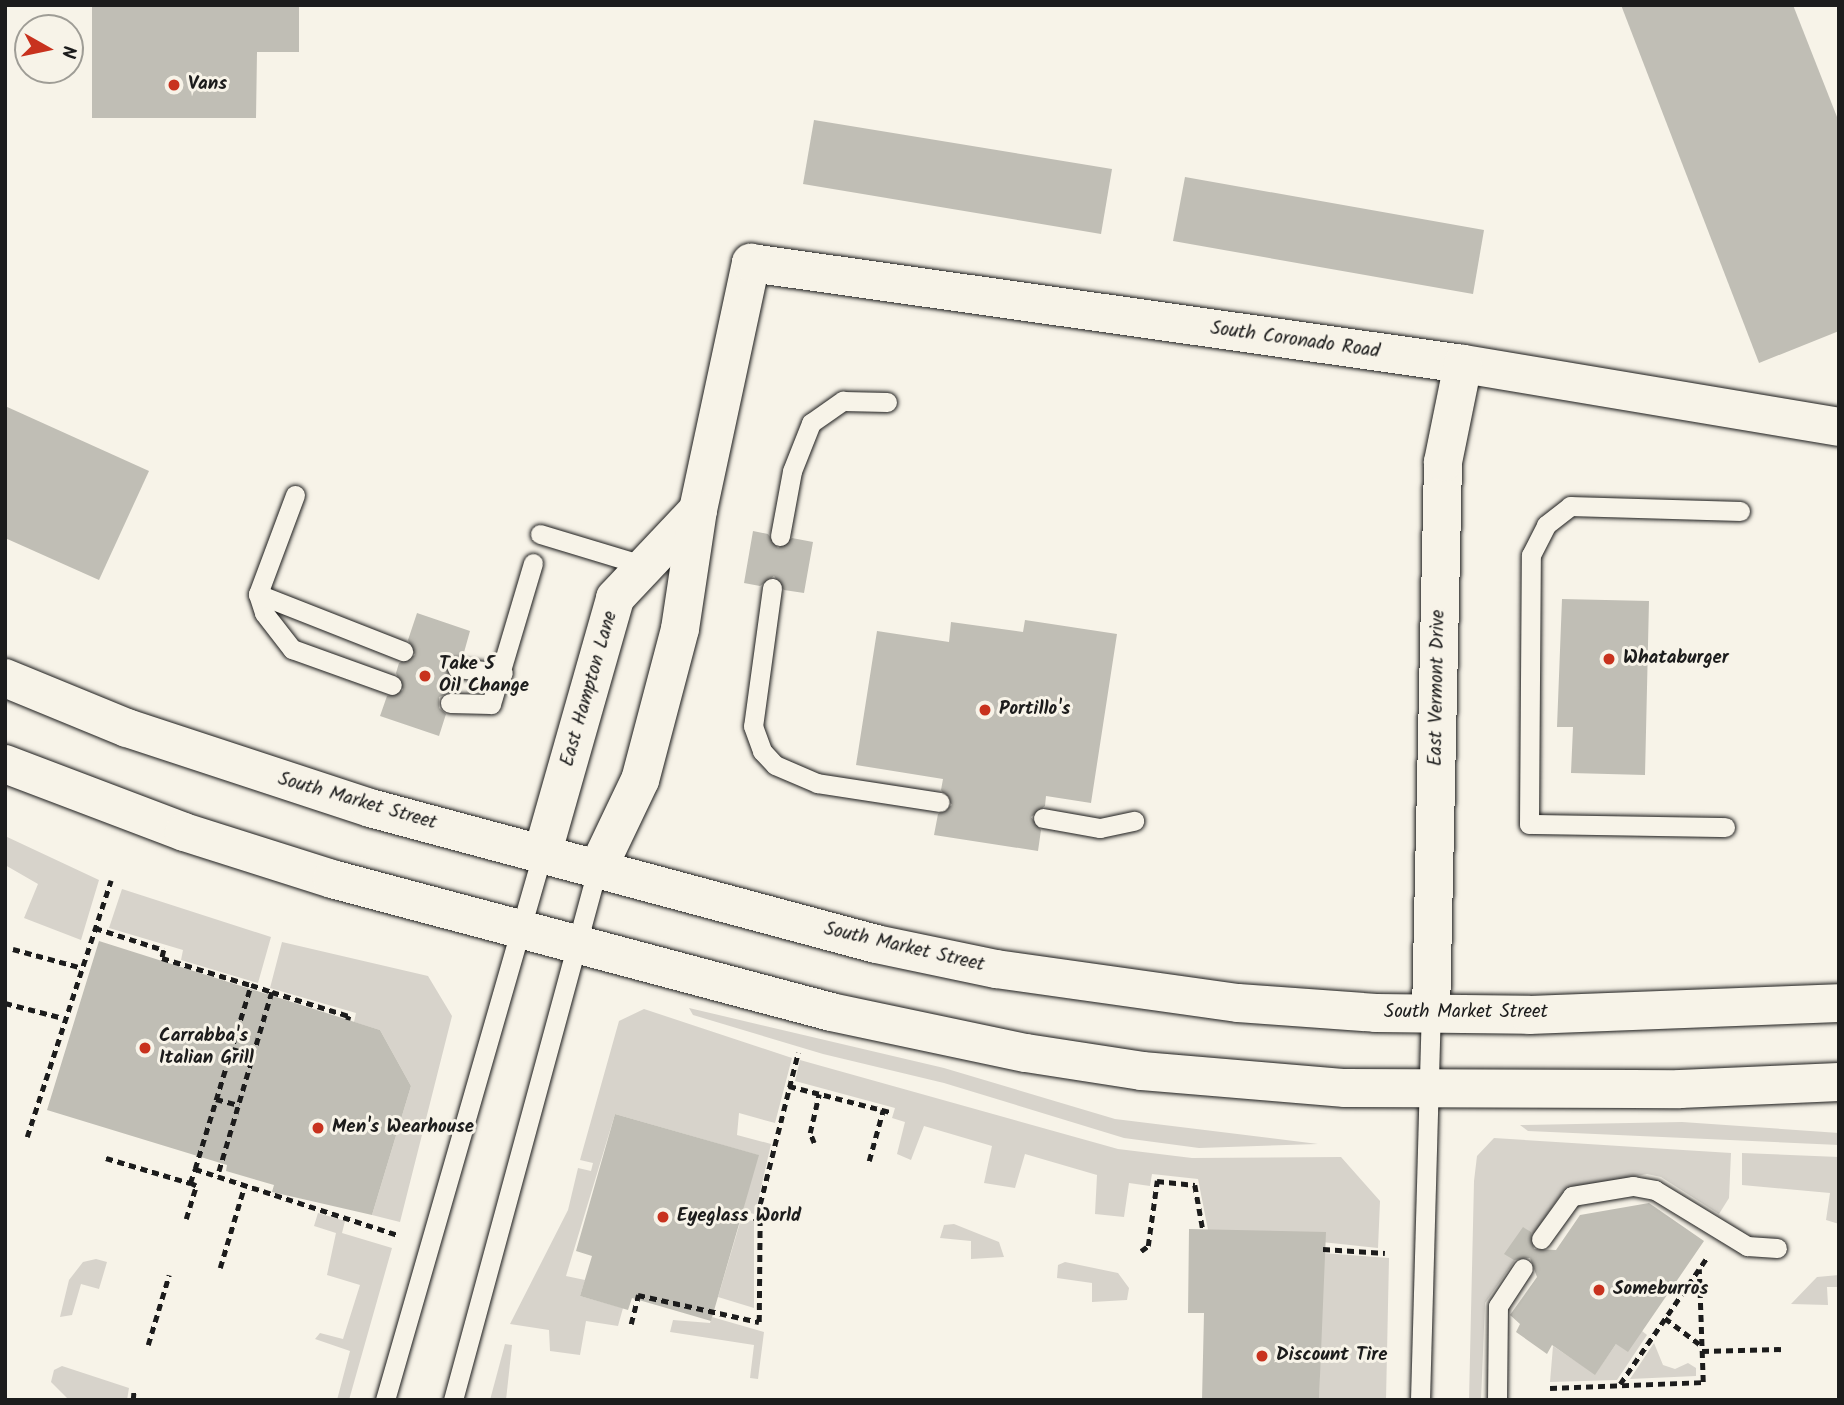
<!DOCTYPE html>
<style>
body{margin:0}
#map{position:relative;width:1844px;height:1405px;overflow:hidden;background:#f7f3e8;font-family:Kalam,sans-serif}
div>[style]{position:absolute}
[style*='--x']{left:calc(var(--x)*1px);top:calc(var(--y)*1px);width:calc(var(--w)*1px);rotate:calc(var(--a)*1deg)}
.green>*{inset:0;background:#d7d3cb}
.building>*{inset:0;background:#c0beb5}
.path>*{height:4.5px;margin-top:-2.25px;transform-origin:0;background:repeating-linear-gradient(90deg,#1c1c1c 0 7px,transparent 0 12px)}
.roads{filter:drop-shadow(0 0 2px #1c1c1c) drop-shadow(0 0 2px #1c1c1c)}
.lane>*{height:19px;margin:-9.5px;padding:0 9.5px;transform-origin:9.5px;border-radius:9.5px;background:#f7f3e8}
.street>*{height:38px;margin:-19px;padding:0 19px;transform-origin:19px;border-radius:19px;background:#f7f3e8}
.secondary>*{height:38px;margin:-19px;padding:0 19px;transform-origin:19px;border-radius:19px;background:#f7f3e8}
.dots>*{width:19px;height:19px;translate:-50% -50%;box-sizing:border-box;border:4px solid #f7f3e8;border-radius:50%}
span{translate:-50% -50%;white-space:nowrap;text-align:center;line-height:1.15;-webkit-text-stroke:6px #f7f3e8;paint-order:stroke}
.poi-label{font-size:19px;color:#1c1c1c;font-weight:700}
.left{translate:0 -50%;text-align:left}
.street-label{font-size:19px;color:#1c1c1c}
.frame{position:absolute;inset:0;border:7px solid #1c1c1c;pointer-events:none}
.north{position:absolute;left:14px;top:14px;width:70px;height:70px;box-sizing:border-box;background:#f7f3e8;border:2px solid #9f9d96;border-radius:50%;rotate:99deg;font-size:19px;font-weight:700;line-height:28px;text-align:center;color:#1c1c1c}
.north::after{content:'';display:block;margin:auto;width:24px;height:32px;background:#c8321e;clip-path:polygon(50% 0,100% 100%,50% 72%,0 100%)}
</style>
<div id="map">
<div class="green">
<div style="clip-path:polygon(5px 836px,99px 880px,81px 940px,24px 918px,38px 884px,5px 865px)"></div>
<div style="clip-path:polygon(122px 889px,271px 937px,258px 983px,181px 960px,183px 950px,109px 928px)"></div>
<div style="clip-path:polygon(282px 942px,428px 976px,452px 1016px,400px 1222px,372px 1215px,411px 1086px,380px 1030px,354px 1022px,356px 1013px,270px 988px)"></div>
<div style="clip-path:polygon(689px 1008px,944px 1068px,1115px 1119px,1318px 1144px,1199px 1148px,1124px 1138px,944px 1083px,823px 1054px,693px 1015px)"></div>
<div style="clip-path:polygon(644px 1009px,792px 1058px,775px 1123px,739px 1113px,737px 1135px,771px 1144px,755px 1214px,742px 1212px,758px 1155px,615px 1114px,566px 1276px,585px 1280px,580px 1296px,623px 1308px,618px 1326px,586px 1321px,580px 1355px,550px 1351px,549px 1330px,510px 1324px,568px 1210px,578px 1168px,591px 1171px,593px 1163px,580px 1160px,619px 1021px)"></div>
<div style="clip-path:polygon(800px 1060px,1118px 1149px,1192px 1158px,1341px 1157px,1380px 1201px,1378px 1248px,1208px 1230px,1198px 1179px,1152px 1174px,1150px 1186px,1129px 1183px,1124px 1217px,1095px 1214px,1097px 1175px,1025px 1154px,1015px 1188px,984px 1183px,992px 1146px,924px 1126px,911px 1160px,897px 1154px,905px 1122px,892px 1118px,895px 1108px,795px 1081px)"></div>
<div style="clip-path:polygon(1682px 1122px,1839px 1133px,1839px 1145px,1528px 1131px,1520px 1125px)"></div>
<div style="clip-path:polygon(1494px 1138px,1731px 1153px,1729px 1198px,1719px 1214px,1661px 1177px,1647px 1174px,1564px 1190px,1485px 1303px,1481px 1400px,1469px 1400px,1474px 1181px,1477px 1156px)"></div>
<div style="clip-path:polygon(1742px 1153px,1839px 1157px,1839px 1224px,1826px 1220px,1830px 1193px,1742px 1185px)"></div>
<div style="clip-path:polygon(318px 1213px,345px 1221px,342px 1233px,392px 1248px,349px 1400px,337px 1400px,350px 1351px,315px 1339px,320px 1333px,343px 1339px,360px 1285px,327px 1275px,336px 1233px,314px 1226px)"></div>
<div style="clip-path:polygon(741px 1219px,754px 1221px,754px 1308px,718px 1297px)"></div>
<div style="clip-path:polygon(954px 1224px,999px 1242px,1004px 1257px,971px 1259px,971px 1241px,940px 1238px,944px 1225px)"></div>
<div style="clip-path:polygon(1322px 1253px,1389px 1258px,1386px 1400px,1319px 1400px)"></div>
<div style="clip-path:polygon(96px 1259px,107px 1262px,99px 1289px,81px 1284px,72px 1315px,60px 1317px,69px 1280px,83px 1262px)"></div>
<div style="clip-path:polygon(1065px 1262px,1118px 1273px,1129px 1288px,1127px 1300px,1092px 1302px,1092px 1283px,1057px 1278px,1058px 1265px)"></div>
<div style="clip-path:polygon(1839px 1275px,1839px 1287px,1827px 1287px,1828px 1305px,1791px 1304px,1817px 1277px)"></div>
<div style="clip-path:polygon(712px 1317px,764px 1332px,758px 1379px,750px 1378px,754px 1345px,670px 1332px,673px 1320px,710px 1323px)"></div>
<div style="clip-path:polygon(1642px 1331px,1647px 1335px,1617px 1380px,1550px 1382px,1553px 1346px,1595px 1374px,1616px 1344px)"></div>
<div style="clip-path:polygon(1654px 1343px,1663px 1365px,1675px 1369px,1688px 1363px,1696px 1368px,1696px 1376px,1630px 1379px)"></div>
<div style="clip-path:polygon(505px 1344px,512px 1345px,506px 1400px,490px 1400px)"></div>
<div style="clip-path:polygon(62px 1366px,129px 1388px,127px 1400px,69px 1400px,51px 1382px,54px 1370px)"></div>
</div>
<div class="building">
<div style="clip-path:polygon(92px 5px,299px 5px,299px 52px,257px 52px,256px 118px,92px 118px)"></div>
<div style="clip-path:polygon(1621px 5px,1793px 5px,1839px 122px,1839px 331px,1759px 363px)"></div>
<div style="clip-path:polygon(814px 120px,1112px 169px,1101px 234px,803px 184px)"></div>
<div style="clip-path:polygon(1185px 177px,1484px 230px,1473px 294px,1173px 241px)"></div>
<div style="clip-path:polygon(5px 406px,149px 471px,99px 580px,5px 538px)"></div>
<div style="clip-path:polygon(753px 531px,768px 534px,778px 548px,792px 538px,813px 542px,804px 593px,784px 590px,774px 576px,760px 586px,744px 583px)"></div>
<div style="clip-path:polygon(1562px 599px,1649px 601px,1645px 775px,1571px 773px,1573px 727px,1557px 727px)"></div>
<div style="clip-path:polygon(417px 613px,470px 631px,463px 656px,451px 657px,445px 666px,457px 680px,454px 691px,439px 697px,439px 708px,446px 714px,439px 736px,380px 716px,387px 696px,403px 690px,396px 673px,399px 663px,415px 655px,408px 640px)"></div>
<div style="clip-path:polygon(1025px 620px,1117px 634px,1091px 803px,1046px 796px,1045px 806px,1031px 817px,1041px 830px,1038px 851px,934px 835px,938px 814px,952px 805px,941px 790px,943px 779px,856px 765px,877px 631px,949px 642px,951px 622px,1023px 632px)"></div>
<div style="clip-path:polygon(99px 941px,380px 1030px,411px 1086px,372px 1215px,272px 1192px,274px 1185px,226px 1171px,227px 1165px,47px 1110px)"></div>
<div style="clip-path:polygon(615px 1114px,759px 1155px,711px 1321px,632px 1298px,628px 1310px,580px 1296px,592px 1256px,576px 1251px)"></div>
<div style="clip-path:polygon(1649px 1203px,1704px 1241px,1628px 1352px,1616px 1344px,1595px 1375px,1552px 1345px,1547px 1354px,1516px 1332px,1520px 1324px,1510px 1315px,1537px 1277px,1530px 1258px,1514px 1260px,1504px 1254px,1523px 1227px,1531px 1232px,1534px 1249px,1556px 1250px,1580px 1215px)"></div>
<div style="clip-path:polygon(1189px 1229px,1326px 1232px,1319px 1400px,1202px 1400px,1204px 1313px,1188px 1313px)"></div>
</div>
<div class="path">
<div style="--x:95;--y:928;--w:72;--a:17.7"></div>
<div style="--x:164;--y:950;--w:8;--a:104"></div>
<div style="--x:162;--y:958;--w:93;--a:16.9"></div>
<div style="--x:13;--y:949;--w:68;--a:15.3"></div>
<div style="--x:272;--y:992;--w:81;--a:17.3"></div>
<div style="--x:349;--y:1016;--w:4;--a:104"></div>
<div style="--x:5;--y:1003;--w:60;--a:14.5"></div>
<div style="--x:232;--y:1049;--w:22;--a:16"></div>
<div style="--x:789;--y:1086;--w:104;--a:14.4"></div>
<div style="--x:216;--y:1099;--w:24;--a:15"></div>
<div style="--x:27;--y:1137;--w:270;--a:-71.9"></div>
<div style="--x:814;--y:1143;--w:11;--a:-112"></div>
<div style="--x:810;--y:1133;--w:40;--a:-77"></div>
<div style="--x:106;--y:1158;--w:88;--a:16.6"></div>
<div style="--x:190;--y:1183;--w:15;--a:-70"></div>
<div style="--x:195;--y:1169;--w:213;--a:18"></div>
<div style="--x:869;--y:1161;--w:53;--a:-74.6"></div>
<div style="--x:195;--y:1169;--w:192;--a:-73.1"></div>
<div style="--x:251;--y:985;--w:22;--a:18"></div>
<div style="--x:272;--y:992;--w:192;--a:106.4"></div>
<div style="--x:742;--y:1215;--w:18;--a:13"></div>
<div style="--x:186;--y:1219;--w:34;--a:-73"></div>
<div style="--x:196;--y:1186;--w:7;--a:-153"></div>
<div style="--x:1323;--y:1249;--w:62;--a:3.7"></div>
<div style="--x:1141;--y:1251;--w:9;--a:-36"></div>
<div style="--x:1148;--y:1246;--w:66;--a:-82.1"></div>
<div style="--x:1157;--y:1181;--w:38;--a:6"></div>
<div style="--x:1195;--y:1185;--w:46;--a:79.9"></div>
<div style="--x:220;--y:1268;--w:88;--a:-73.4"></div>
<div style="--x:1665;--y:1318;--w:46;--a:37.1"></div>
<div style="--x:631;--y:1324;--w:30;--a:-76"></div>
<div style="--x:638;--y:1295;--w:124;--a:12.6"></div>
<div style="--x:759;--y:1322;--w:118;--a:-89.5"></div>
<div style="--x:760;--y:1204;--w:156;--a:-75.9"></div>
<div style="--x:148;--y:1345;--w:73;--a:-73.3"></div>
<div style="--x:1702;--y:1351;--w:80;--a:-1.4"></div>
<div style="--x:1620;--y:1384;--w:152;--a:-55.5"></div>
<div style="--x:1550;--y:1388;--w:153;--a:-2.2"></div>
<div style="--x:1703;--y:1382;--w:113;--a:-92"></div>
<div style="--x:133;--y:1400;--w:11;--a:-85"></div>
</div>
<div class="roads">
<div class="lane">
<div style="--x:295;--y:495;--w:106;--a:110.5"></div>
<div style="--x:258;--y:594;--w:20;--a:72"></div>
<div style="--x:264;--y:613;--w:46;--a:52.1"></div>
<div style="--x:292;--y:649;--w:106;--a:19.8"></div>
<div style="--x:540;--y:534;--w:111;--a:16.8"></div>
<div style="--x:780;--y:536;--w:66;--a:-79.5"></div>
<div style="--x:792;--y:471;--w:52;--a:-68.4"></div>
<div style="--x:811;--y:423;--w:39;--a:-35"></div>
<div style="--x:843;--y:401;--w:44;--a:1.3"></div>
<div style="--x:772;--y:588;--w:139;--a:97.8"></div>
<div style="--x:753;--y:726;--w:27;--a:70"></div>
<div style="--x:762;--y:751;--w:19;--a:47"></div>
<div style="--x:775;--y:765;--w:46;--a:23.2"></div>
<div style="--x:817;--y:783;--w:124;--a:8.8"></div>
<div style="--x:258;--y:594;--w:156;--a:21.5"></div>
<div style="--x:457;--y:668;--w:46;--a:6.2"></div>
<div style="--x:450;--y:703;--w:41;--a:1.4"></div>
<div style="--x:491;--y:704;--w:147;--a:-73.4"></div>
<div style="--x:1043;--y:818;--w:58;--a:10"></div>
<div style="--x:1100;--y:828;--w:35;--a:-12"></div>
<div style="--x:1725;--y:827;--w:196;--a:-179.1"></div>
<div style="--x:1529;--y:824;--w:269;--a:-89.6"></div>
<div style="--x:1531;--y:555;--w:34;--a:-63"></div>
<div style="--x:1546;--y:525;--w:31;--a:-38"></div>
<div style="--x:1570;--y:506;--w:170;--a:1.7"></div>
<div style="--x:1541;--y:1239;--w:53;--a:-54.2"></div>
<div style="--x:1572;--y:1196;--w:62;--a:-9.3"></div>
<div style="--x:1633;--y:1186;--w:22;--a:10"></div>
<div style="--x:1655;--y:1190;--w:108;--a:31.3"></div>
<div style="--x:1747;--y:1246;--w:30;--a:4"></div>
<div style="--x:385;--y:1400;--w:567;--a:-73.93"></div>
<div style="--x:453;--y:1400;--w:549;--a:-74.8"></div>
<div style="--x:1420;--y:1400;--w:387;--a:-88.4"></div>
<div style="--x:1497;--y:1400;--w:94;--a:-89.4"></div>
<div style="--x:1498;--y:1306;--w:45;--a:-56.7"></div>
</div>
<div class="street">
<div style="--x:698;--y:510;--w:253;--a:-77.9"></div>
<div style="--x:751;--y:263;--w:719;--a:8.07"></div>
<div style="--x:1463;--y:364;--w:381;--a:9.5"></div>
<div style="--x:542;--y:855;--w:267;--a:-74.1"></div>
<div style="--x:615;--y:598;--w:121;--a:-46.7"></div>
<div style="--x:698;--y:510;--w:120;--a:98.6"></div>
<div style="--x:680;--y:629;--w:156;--a:104.8"></div>
<div style="--x:640;--y:780;--w:100;--a:115.5"></div>
<div style="--x:1431;--y:1013;--w:551;--a:-88.75"></div>
<div style="--x:1443;--y:462;--w:100;--a:-78.5"></div>
</div>
<div class="secondary">
<div style="--x:5;--y:678;--w:132;--a:22.3"></div>
<div style="--x:127;--y:728;--w:256;--a:18.2"></div>
<div style="--x:370;--y:808;--w:524;--a:15.04"></div>
<div style="--x:876;--y:944;--w:123;--a:11.8"></div>
<div style="--x:996;--y:969;--w:244;--a:8"></div>
<div style="--x:1238;--y:1003;--w:138;--a:4.1"></div>
<div style="--x:1376;--y:1013;--w:153;--a:0.7"></div>
<div style="--x:1529;--y:1015;--w:310;--a:-2.2"></div>
<div style="--x:5;--y:764;--w:191;--a:20.8"></div>
<div style="--x:184;--y:832;--w:155;--a:17.6"></div>
<div style="--x:332;--y:879;--w:516;--a:14.92"></div>
<div style="--x:831;--y:1012;--w:199;--a:11.9"></div>
<div style="--x:1026;--y:1053;--w:117;--a:8.8"></div>
<div style="--x:1142;--y:1071;--w:204;--a:4.8"></div>
<div style="--x:1345;--y:1088;--w:335;--a:0.2"></div>
<div style="--x:1680;--y:1089;--w:159;--a:-2.5"></div>
</div>
</div>
<div class="dots">
<div style="left:174px;top:85px;background:#c8321e"></div>
<div style="left:1609px;top:659px;background:#c8321e"></div>
<div style="left:425px;top:676px;background:#c8321e"></div>
<div style="left:985px;top:710px;background:#c8321e"></div>
<div style="left:145px;top:1048px;background:#c8321e"></div>
<div style="left:318px;top:1128px;background:#c8321e"></div>
<div style="left:663px;top:1217px;background:#c8321e"></div>
<div style="left:1599px;top:1290px;background:#c8321e"></div>
<div style="left:1262px;top:1356px;background:#c8321e"></div>
</div>
<div class="poi-label">
<span class="left" style="left:188px;top:85px">Vans</span>
<span class="left" style="left:1623px;top:659px">Whataburger</span>
<span class="left" style="left:439px;top:676px">Take 5<br>Oil Change</span>
<span class="left" style="left:999px;top:710px">Portillo's</span>
<span class="left" style="left:159px;top:1048px">Carrabba's<br>Italian Grill</span>
<span class="left" style="left:332px;top:1128px">Men's Wearhouse</span>
<span class="left" style="left:677px;top:1217px">Eyeglass World</span>
<span class="left" style="left:1613px;top:1290px">Someburros</span>
<span class="left" style="left:1276px;top:1356px">Discount Tire</span>
</div>
<div class="street-label">
<span style="left:1295px;top:341px;rotate:8deg">South Coronado Road</span>
<span style="left:1438px;top:688px;rotate:-89deg">East Vermont Drive</span>
<span style="left:590px;top:689px;rotate:-74deg">East Hampton Lane</span>
<span style="left:357px;top:802px;rotate:16deg">South Market Street</span>
<span style="left:904px;top:948px;rotate:13deg">South Market Street</span>
<span style="left:1466px;top:1013px">South Market Street</span>
</div>
<div class="frame"></div>
<div class="north">N</div>
</div>
